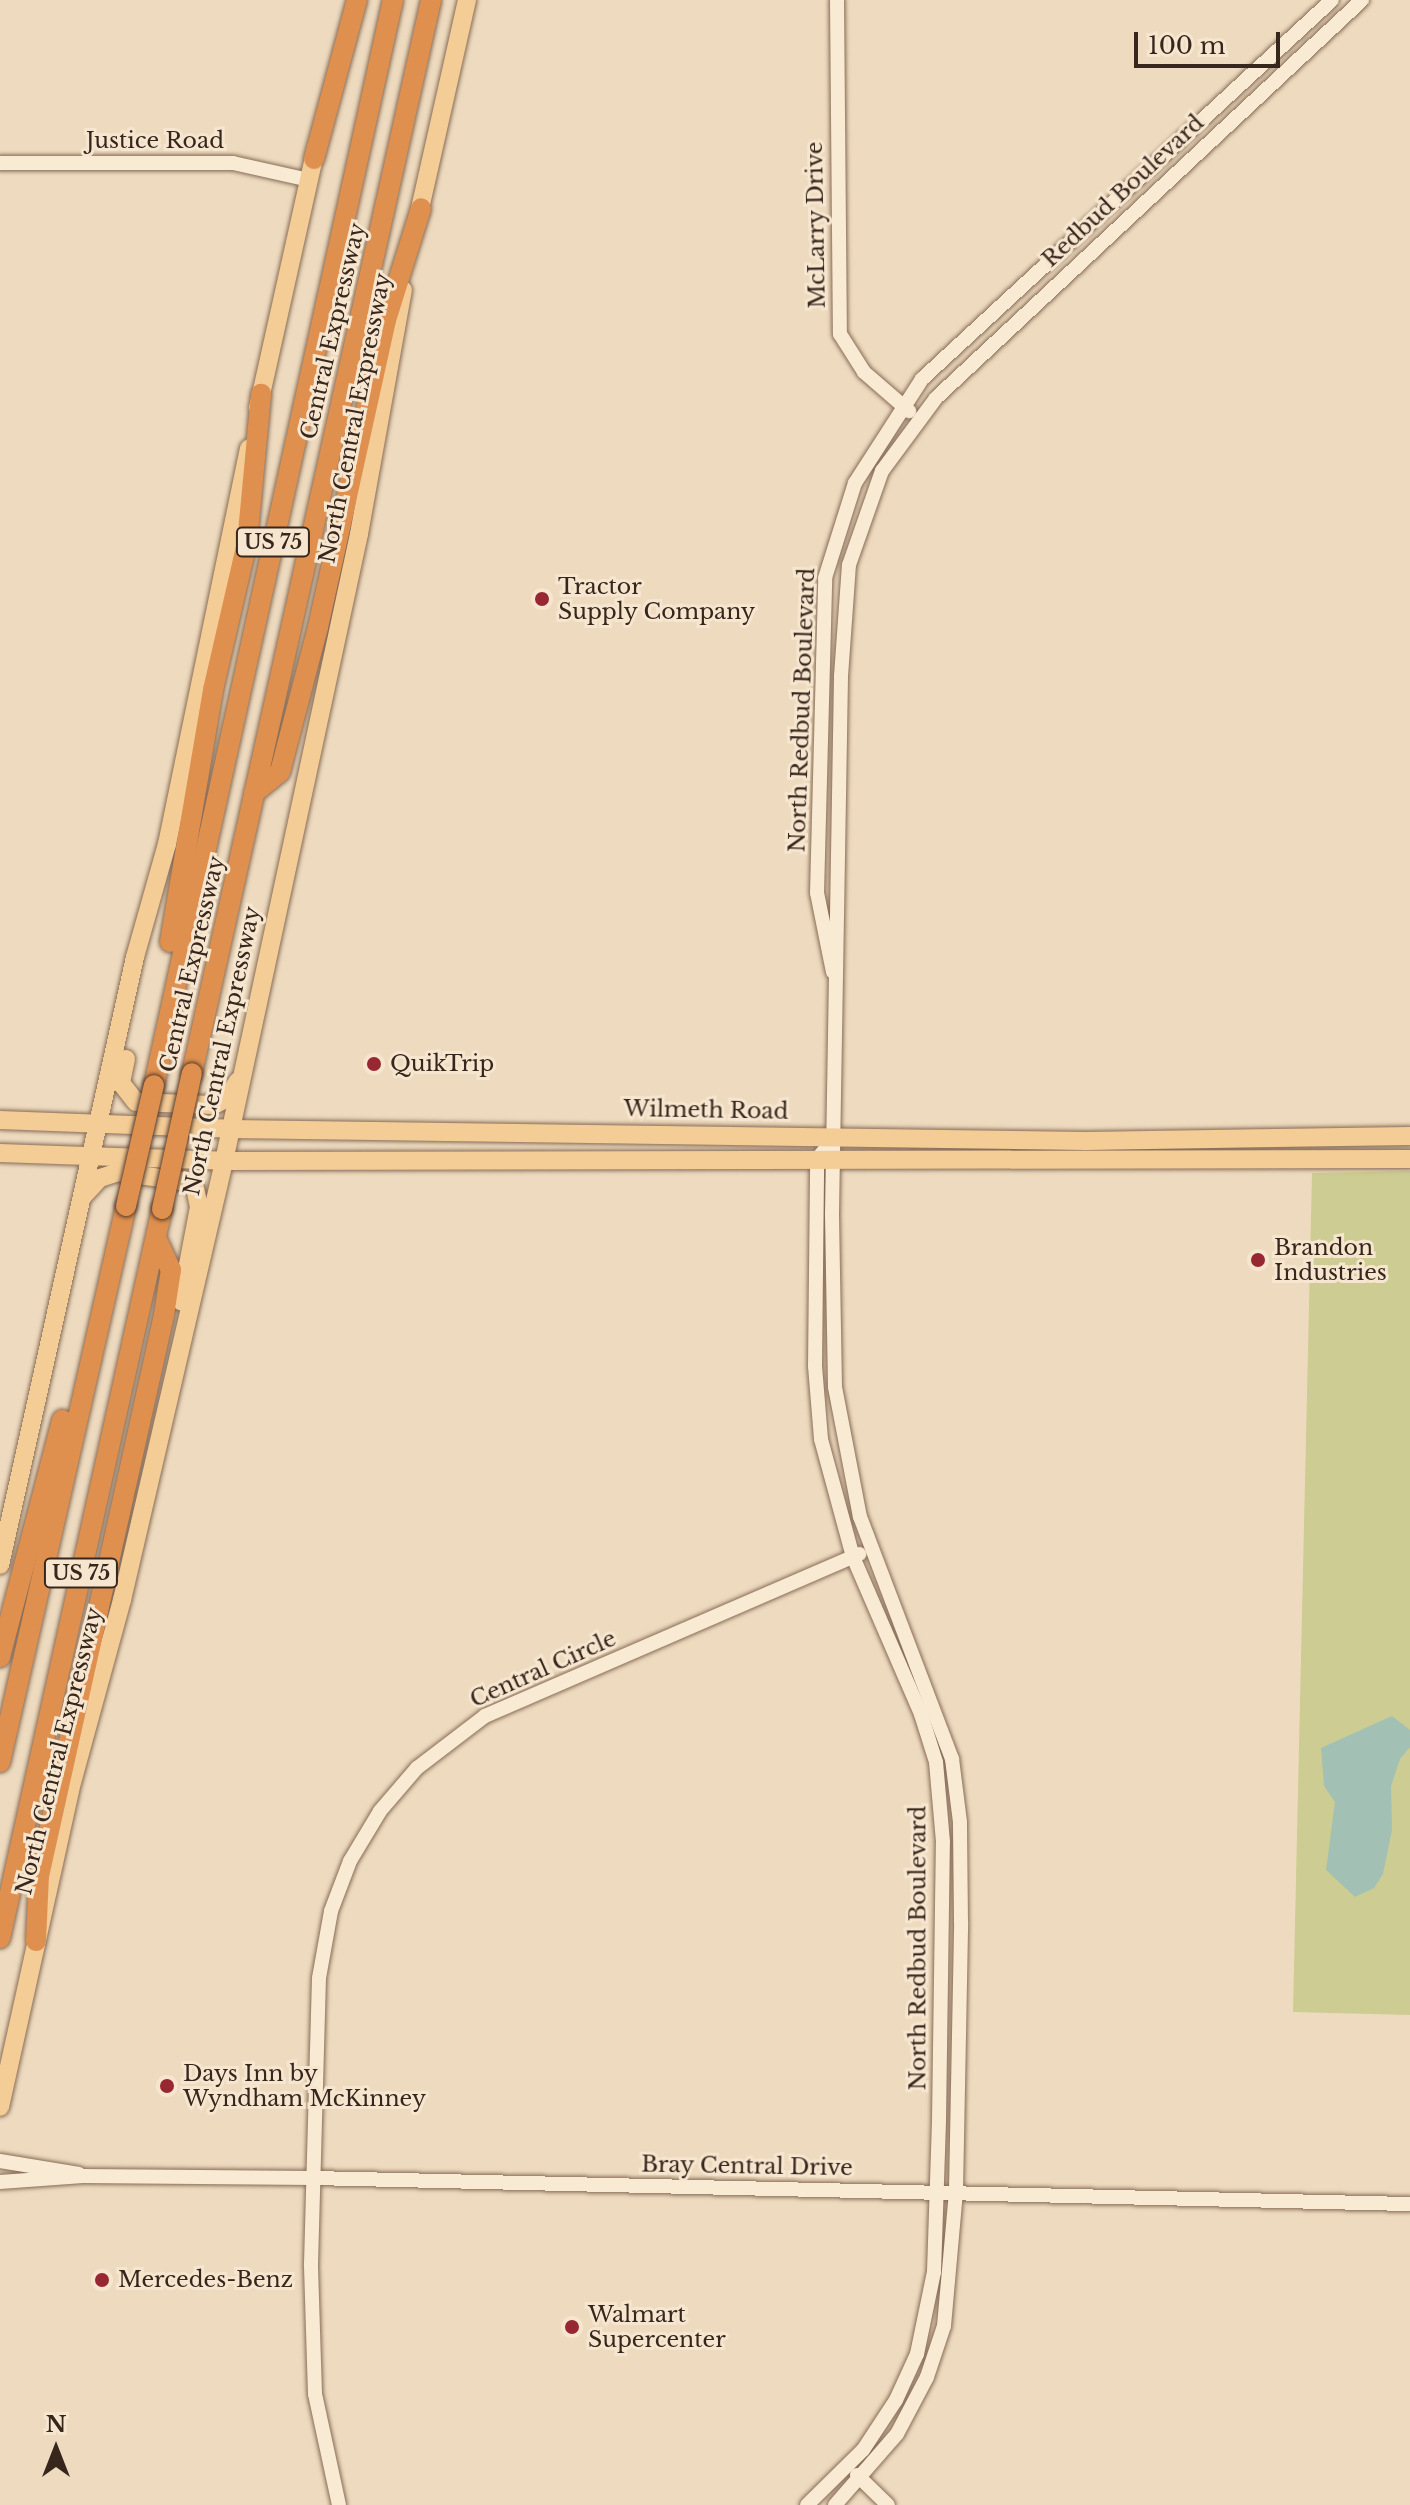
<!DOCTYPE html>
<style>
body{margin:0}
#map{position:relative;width:1410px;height:2505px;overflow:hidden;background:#eedbbf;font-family:"Libre Baskerville",serif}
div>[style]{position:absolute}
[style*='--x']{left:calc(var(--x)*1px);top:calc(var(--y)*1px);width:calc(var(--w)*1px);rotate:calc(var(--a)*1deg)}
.green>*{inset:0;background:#cccc93}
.water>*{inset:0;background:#a3c0b4}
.roads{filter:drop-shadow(0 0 2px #876c57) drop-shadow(0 0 2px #876c57)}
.minor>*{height:14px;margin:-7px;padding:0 7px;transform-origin:7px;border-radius:7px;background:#f9ead3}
.major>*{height:18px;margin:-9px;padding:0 9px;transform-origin:9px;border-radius:9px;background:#f3cc96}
.highway>*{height:20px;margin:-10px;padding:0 10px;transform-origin:10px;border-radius:10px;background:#e0904e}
.bridges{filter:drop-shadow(0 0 2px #553b2c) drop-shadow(0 0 2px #553b2c)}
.highway-bridge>*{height:20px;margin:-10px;padding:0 10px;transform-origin:10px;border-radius:10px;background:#e0904e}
.dots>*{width:22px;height:22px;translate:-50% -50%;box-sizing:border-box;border:4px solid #f6e6cf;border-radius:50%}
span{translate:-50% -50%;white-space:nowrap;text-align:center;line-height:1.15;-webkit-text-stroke:6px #f6e6cf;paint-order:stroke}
.shield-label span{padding:2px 6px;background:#f6e6cf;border:2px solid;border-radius:6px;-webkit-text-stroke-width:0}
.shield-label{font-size:20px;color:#37261c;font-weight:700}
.street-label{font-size:22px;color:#37261c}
.poi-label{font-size:22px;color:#37261c}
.left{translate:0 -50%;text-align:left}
.north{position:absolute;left:16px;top:2409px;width:80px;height:80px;-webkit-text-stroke:6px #f6e6cf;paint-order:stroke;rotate:0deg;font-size:22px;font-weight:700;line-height:32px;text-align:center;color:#37261c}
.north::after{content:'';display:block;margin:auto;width:28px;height:36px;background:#37261c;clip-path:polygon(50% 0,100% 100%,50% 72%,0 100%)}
.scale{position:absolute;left:1134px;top:32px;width:146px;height:36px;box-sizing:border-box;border:4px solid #37261c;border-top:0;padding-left:10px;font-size:24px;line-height:28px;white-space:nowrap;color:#37261c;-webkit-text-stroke:6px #f6e6cf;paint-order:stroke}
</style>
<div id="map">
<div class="green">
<div style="clip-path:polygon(1410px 1171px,1410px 2015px,1293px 2012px,1312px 1173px)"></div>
</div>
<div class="water">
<div style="clip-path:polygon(1392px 1716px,1410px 1730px,1410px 1747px,1400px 1759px,1391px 1786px,1392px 1830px,1383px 1874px,1374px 1888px,1355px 1897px,1326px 1870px,1335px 1802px,1324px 1786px,1321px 1748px)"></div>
</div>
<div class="roads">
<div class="minor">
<div style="--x:837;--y:0;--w:334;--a:89.5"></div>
<div style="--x:840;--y:334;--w:45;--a:57.7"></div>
<div style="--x:864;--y:372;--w:60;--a:40.9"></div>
<div style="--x:0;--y:163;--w:233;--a:0"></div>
<div style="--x:233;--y:163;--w:78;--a:12.6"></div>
<div style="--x:833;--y:972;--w:81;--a:-101.4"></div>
<div style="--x:817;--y:893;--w:315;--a:-88.5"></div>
<div style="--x:825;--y:578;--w:100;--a:-72.5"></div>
<div style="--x:855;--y:483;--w:124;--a:-57.2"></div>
<div style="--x:922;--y:379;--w:558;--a:-42.75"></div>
<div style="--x:0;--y:2161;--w:80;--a:9.3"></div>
<div style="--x:0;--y:2182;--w:83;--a:-4.1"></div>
<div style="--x:83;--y:2176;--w:230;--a:0.5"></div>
<div style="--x:313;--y:2178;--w:1097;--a:1.36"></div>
<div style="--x:857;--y:2475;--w:43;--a:44.1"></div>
<div style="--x:339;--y:2505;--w:114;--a:-102.2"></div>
<div style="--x:315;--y:2394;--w:130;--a:-91.8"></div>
<div style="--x:311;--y:2264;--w:286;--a:-88.4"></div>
<div style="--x:319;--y:1978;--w:68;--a:-79.8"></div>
<div style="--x:331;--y:1911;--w:53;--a:-69.2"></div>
<div style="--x:350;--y:1861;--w:58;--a:-59"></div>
<div style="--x:380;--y:1811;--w:57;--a:-49.3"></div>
<div style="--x:417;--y:1768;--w:86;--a:-37.4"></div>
<div style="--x:485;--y:1716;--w:408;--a:-23.4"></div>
<div style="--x:807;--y:2505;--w:78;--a:-44.5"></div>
<div style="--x:863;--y:2450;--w:60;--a:-56.6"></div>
<div style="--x:896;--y:2400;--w:51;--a:-65.5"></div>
<div style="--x:917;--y:2354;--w:84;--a:-78.3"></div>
<div style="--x:934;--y:2272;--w:151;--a:-88.1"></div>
<div style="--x:939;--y:2121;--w:279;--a:-89.2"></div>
<div style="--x:943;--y:1842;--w:80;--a:-95"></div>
<div style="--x:936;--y:1762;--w:50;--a:-107.4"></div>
<div style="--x:921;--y:1714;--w:171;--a:-113.4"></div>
<div style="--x:853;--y:1557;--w:122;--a:-105.2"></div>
<div style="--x:821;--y:1439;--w:73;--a:-94.7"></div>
<div style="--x:815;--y:1366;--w:207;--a:-89.4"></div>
<div style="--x:817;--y:1159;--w:26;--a:-50"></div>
<div style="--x:835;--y:2505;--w:94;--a:-48.9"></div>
<div style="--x:897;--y:2434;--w:64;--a:-62.2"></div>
<div style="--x:927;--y:2377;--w:54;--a:-71.6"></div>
<div style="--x:944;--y:2326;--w:136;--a:-84.9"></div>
<div style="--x:956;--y:2191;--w:269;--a:-88.9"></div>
<div style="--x:961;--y:1922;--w:100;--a:-90.6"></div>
<div style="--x:960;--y:1822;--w:64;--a:-97.2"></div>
<div style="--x:952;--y:1759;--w:259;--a:-110.8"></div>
<div style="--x:860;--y:1517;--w:132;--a:-100.9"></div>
<div style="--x:835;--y:1387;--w:173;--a:-91"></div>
<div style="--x:832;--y:1214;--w:538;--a:-89.04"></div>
<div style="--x:841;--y:676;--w:111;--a:-85.9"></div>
<div style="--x:849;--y:565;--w:100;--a:-70.7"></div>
<div style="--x:882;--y:471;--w:91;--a:-53.5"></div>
<div style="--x:936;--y:398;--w:583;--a:-43.05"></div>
</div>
<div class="major">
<div style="--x:417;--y:222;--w:228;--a:-77.3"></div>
<div style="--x:258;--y:408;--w:266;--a:-77.4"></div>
<div style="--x:126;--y:1059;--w:25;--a:102"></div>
<div style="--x:121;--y:1083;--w:24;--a:52"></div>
<div style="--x:136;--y:1102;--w:78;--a:2.2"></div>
<div style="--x:214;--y:1105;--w:15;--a:-28"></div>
<div style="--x:227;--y:1098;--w:20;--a:-57"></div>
<div style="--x:0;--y:1120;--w:231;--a:2.2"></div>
<div style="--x:231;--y:1129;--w:855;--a:0.8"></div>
<div style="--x:1086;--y:1141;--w:324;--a:-0.9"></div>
<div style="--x:0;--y:1153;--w:224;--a:2"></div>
<div style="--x:224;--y:1161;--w:1186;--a:-0.1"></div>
<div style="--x:84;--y:1195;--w:23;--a:-47"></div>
<div style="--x:100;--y:1178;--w:19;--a:-18"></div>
<div style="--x:118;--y:1172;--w:71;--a:8.1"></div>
<div style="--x:188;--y:1182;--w:9;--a:41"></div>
<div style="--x:195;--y:1188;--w:19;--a:78"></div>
<div style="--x:199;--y:1207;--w:96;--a:100.8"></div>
<div style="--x:0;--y:1565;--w:623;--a:-77.48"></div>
<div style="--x:135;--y:957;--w:117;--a:-74.2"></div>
<div style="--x:167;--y:844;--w:404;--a:-78.3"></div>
<div style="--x:0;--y:2107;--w:325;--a:-77.5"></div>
<div style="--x:70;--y:1790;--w:197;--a:-74.7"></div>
<div style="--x:122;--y:1600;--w:451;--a:-76.9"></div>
<div style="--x:224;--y:1161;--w:641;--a:-77.85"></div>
<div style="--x:359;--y:534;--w:248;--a:-79.8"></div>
</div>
<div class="highway">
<div style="--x:314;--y:159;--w:165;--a:-74.9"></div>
<div style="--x:254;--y:793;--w:33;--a:-39"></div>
<div style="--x:280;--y:772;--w:150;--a:-75.3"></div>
<div style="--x:318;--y:627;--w:314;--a:-77.5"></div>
<div style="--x:386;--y:320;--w:117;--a:-72.6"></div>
<div style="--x:170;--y:942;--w:256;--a:-80.3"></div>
<div style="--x:213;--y:690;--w:151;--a:-77"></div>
<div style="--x:247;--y:543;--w:150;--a:-84.6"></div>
<div style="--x:192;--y:1073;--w:1099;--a:-77.44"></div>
<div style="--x:154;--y:1085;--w:1111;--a:-77.58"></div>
<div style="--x:0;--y:1657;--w:245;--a:-75.3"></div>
<div style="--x:0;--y:1762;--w:570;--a:-77.23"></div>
<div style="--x:0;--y:1938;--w:747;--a:-77.47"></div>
<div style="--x:36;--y:1941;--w:65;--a:-87.4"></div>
<div style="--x:39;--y:1876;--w:575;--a:-77.44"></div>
<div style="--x:164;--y:1315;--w:46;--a:-81.2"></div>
<div style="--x:171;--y:1270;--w:35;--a:-115"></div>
</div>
</div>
<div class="bridges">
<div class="highway-bridge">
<div style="--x:126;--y:1206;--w:124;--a:-77"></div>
<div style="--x:162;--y:1209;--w:139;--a:-77.6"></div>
</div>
</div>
<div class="dots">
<div style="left:542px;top:599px;background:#972733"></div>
<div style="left:374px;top:1064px;background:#972733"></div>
<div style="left:1258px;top:1260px;background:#972733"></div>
<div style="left:167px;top:2086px;background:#972733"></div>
<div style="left:102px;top:2280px;background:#972733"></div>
<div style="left:572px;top:2327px;background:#972733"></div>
</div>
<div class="shield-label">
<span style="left:273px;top:542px">US 75</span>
<span style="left:81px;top:1573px">US 75</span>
</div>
<div class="street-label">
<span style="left:155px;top:141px">Justice Road</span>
<span style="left:1123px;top:191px;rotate:-43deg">Redbud Boulevard</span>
<span style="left:816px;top:225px;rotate:-91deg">McLarry Drive</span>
<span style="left:333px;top:331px;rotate:-77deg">Central Expressway</span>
<span style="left:355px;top:418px;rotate:-79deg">North Central Expressway</span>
<span style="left:802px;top:710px;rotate:-88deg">North Redbud Boulevard</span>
<span style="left:192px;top:964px;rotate:-77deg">Central Expressway</span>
<span style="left:222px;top:1051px;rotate:-78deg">North Central Expressway</span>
<span style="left:706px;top:1110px;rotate:1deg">Wilmeth Road</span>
<span style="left:543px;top:1669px;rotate:-24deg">Central Circle</span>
<span style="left:59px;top:1751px;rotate:-76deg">North Central Expressway</span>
<span style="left:918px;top:1948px;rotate:-90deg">North Redbud Boulevard</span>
<span style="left:747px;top:2166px;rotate:1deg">Bray Central Drive</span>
</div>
<div class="poi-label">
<span class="left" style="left:558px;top:599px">Tractor<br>Supply Company</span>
<span class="left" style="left:390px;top:1064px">QuikTrip</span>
<span class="left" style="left:1274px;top:1260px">Brandon<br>Industries</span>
<span class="left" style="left:183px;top:2086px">Days Inn by<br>Wyndham McKinney</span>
<span class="left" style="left:118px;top:2280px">Mercedes-Benz</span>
<span class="left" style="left:588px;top:2327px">Walmart<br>Supercenter</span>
</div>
<div class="north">N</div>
<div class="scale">100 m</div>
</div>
